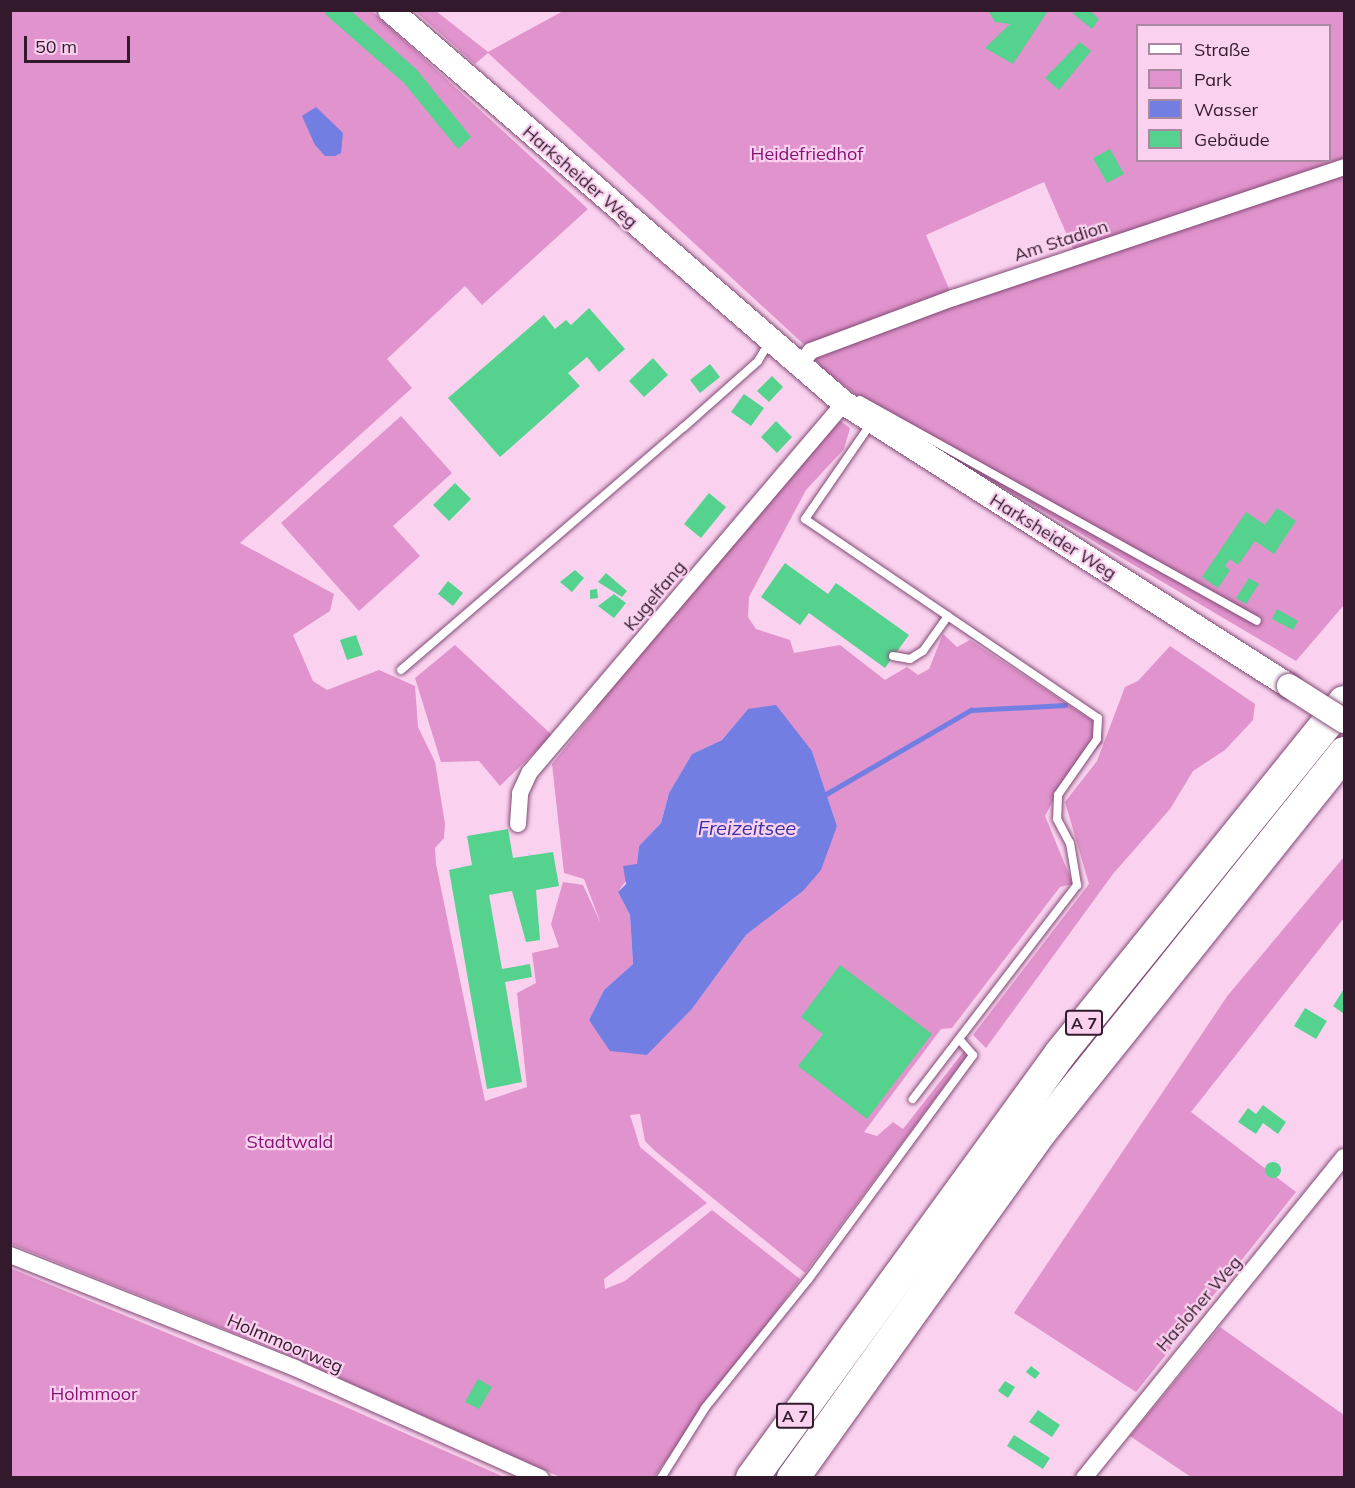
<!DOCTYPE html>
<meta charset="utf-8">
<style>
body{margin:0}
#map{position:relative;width:1355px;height:1488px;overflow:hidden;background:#fad2ef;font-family:Mulish,sans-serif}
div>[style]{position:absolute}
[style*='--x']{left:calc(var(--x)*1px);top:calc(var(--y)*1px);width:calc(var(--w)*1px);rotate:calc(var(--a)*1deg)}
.green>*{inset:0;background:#e093cc}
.water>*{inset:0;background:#737ee2}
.stream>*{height:4.5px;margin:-2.25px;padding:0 2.25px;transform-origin:2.25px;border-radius:2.25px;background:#737ee2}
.building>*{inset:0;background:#54d28e}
.round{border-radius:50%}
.roads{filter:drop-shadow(0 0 2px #824a75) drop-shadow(0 0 2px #824a75)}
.lane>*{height:8px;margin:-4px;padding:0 4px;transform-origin:4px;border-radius:4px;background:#fff}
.street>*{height:16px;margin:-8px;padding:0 8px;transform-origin:8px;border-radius:8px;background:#fff}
.secondary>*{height:24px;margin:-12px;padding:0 12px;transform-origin:12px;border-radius:12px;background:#fff}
.highway>*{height:32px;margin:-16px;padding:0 16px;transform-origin:16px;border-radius:16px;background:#fff}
.bridges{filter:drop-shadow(0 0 2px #824a75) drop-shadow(0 0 2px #824a75)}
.secondary-bridge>*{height:24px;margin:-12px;padding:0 12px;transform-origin:12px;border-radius:12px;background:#fff}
span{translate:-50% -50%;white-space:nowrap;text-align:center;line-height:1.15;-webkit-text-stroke:4.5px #fad2ef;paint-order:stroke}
.shield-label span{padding:2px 4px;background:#fad2ef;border:2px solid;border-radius:4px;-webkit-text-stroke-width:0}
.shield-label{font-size:16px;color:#321a2c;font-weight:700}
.park-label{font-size:18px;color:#871174}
.street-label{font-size:18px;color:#321a2c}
.water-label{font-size:20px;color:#3631a5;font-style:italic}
.frame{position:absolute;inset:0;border:12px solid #321a2c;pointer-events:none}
.legend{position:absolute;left:1136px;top:24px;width:195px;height:138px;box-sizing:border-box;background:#fad2ef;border:2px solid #aa88a1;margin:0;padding:8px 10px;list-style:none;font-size:18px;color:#321a2c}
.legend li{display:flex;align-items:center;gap:12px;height:30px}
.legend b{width:30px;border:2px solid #aa88a1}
.scale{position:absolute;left:24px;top:36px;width:106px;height:27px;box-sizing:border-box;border:3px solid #321a2c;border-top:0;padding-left:8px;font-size:18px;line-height:21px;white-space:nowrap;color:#321a2c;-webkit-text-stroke:4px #fad2ef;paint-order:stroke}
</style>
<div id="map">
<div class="green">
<div style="clip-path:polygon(evenodd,565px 10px,1344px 11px,1344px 605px,1296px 661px,887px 419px,821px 368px,811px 351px,488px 53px,475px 64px,415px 11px,436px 11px,488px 52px,565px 10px,1138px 26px,1330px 26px,1330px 160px,1138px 160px,1138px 26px,565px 10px,1044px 182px,1076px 256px,953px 298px,926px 235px,1044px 182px)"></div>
<div style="clip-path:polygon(evenodd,10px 11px,372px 11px,588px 209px,482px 305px,465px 286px,387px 359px,412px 388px,240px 543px,334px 594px,330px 611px,293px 635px,313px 681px,327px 690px,379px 670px,415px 686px,418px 727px,435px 762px,445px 824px,444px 838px,435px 848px,436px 864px,485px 1101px,527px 1087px,517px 993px,536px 983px,532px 953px,559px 947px,551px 924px,563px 882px,583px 885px,601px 924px,584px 879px,564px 873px,552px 764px,595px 711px,604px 688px,839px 420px,850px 428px,844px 449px,806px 490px,749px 597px,748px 617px,756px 629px,790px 640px,794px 653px,840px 645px,885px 680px,907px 667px,918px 675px,929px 669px,943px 634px,957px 647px,970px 640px,1093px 721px,1100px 714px,1103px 743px,1064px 780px,1045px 816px,1073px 884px,1060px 887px,952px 1028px,941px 1029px,864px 1132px,877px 1136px,893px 1122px,903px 1129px,964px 1051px,966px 1057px,805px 1273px,655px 1151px,645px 1141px,640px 1114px,630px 1115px,640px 1147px,707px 1203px,604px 1279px,605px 1289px,625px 1281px,712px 1210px,800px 1279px,654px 1477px,560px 1477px,274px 1349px,11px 1244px,10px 11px,748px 709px,812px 751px,837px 826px,803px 891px,746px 935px,692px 1009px,647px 1055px,589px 1020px,604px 990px,633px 964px,630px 915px,618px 892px,637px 865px,639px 846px,661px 823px,669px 793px,692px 754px,722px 740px,748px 709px)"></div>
<div style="clip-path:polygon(401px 416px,452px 473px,393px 526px,420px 556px,359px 611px,281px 523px)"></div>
<div style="clip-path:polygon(455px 645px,552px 735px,500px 786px,479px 761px,441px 762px,415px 678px)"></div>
<div style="clip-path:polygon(1170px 646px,1255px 704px,1253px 720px,1225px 750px,1193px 771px,1170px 809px,1113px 874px,986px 1048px,973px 1035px,1089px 884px,1065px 802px,1097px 761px,1125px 687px,1138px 681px)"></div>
<div style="clip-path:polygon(1344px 857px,1344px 918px,1191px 1112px,1296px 1192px,1136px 1392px,1014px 1313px,1228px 995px)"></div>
<div style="clip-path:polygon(10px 1268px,339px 1404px,504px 1477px,11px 1477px)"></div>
<div style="clip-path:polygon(1220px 1327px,1344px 1415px,1344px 1477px,1191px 1477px,1130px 1436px)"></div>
</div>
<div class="water">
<div style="clip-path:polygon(316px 107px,343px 133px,341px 153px,335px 156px,325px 156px,315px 145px,302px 116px)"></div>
<div style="clip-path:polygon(776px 705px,812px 751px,837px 826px,821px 870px,803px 891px,746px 935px,692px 1009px,647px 1055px,610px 1051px,589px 1020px,604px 990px,633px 964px,630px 915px,618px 892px,626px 884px,623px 866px,637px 864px,639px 846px,661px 823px,669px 793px,692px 754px,722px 740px,748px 709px)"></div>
</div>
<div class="stream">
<div style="--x:826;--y:794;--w:168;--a:-30.1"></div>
<div style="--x:971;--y:710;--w:94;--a:-3"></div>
</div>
<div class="building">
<div style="clip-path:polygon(327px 10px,350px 10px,417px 70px,471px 137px,458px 149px,404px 83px,325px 14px)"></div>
<div style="clip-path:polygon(988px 10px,1045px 10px,1047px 12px,1013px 64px,985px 48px,1010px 24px,995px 22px)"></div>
<div style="clip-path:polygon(1089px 10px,1099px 19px,1092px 29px,1072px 13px)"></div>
<div style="clip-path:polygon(1080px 42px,1091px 51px,1059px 90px,1045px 78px)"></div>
<div style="clip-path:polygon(1110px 149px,1124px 174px,1107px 183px,1093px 158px)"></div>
<div style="clip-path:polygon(589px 308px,625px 349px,599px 372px,587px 357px,568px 373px,580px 386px,500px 457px,448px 398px,544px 315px,555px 329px,566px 320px,571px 325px)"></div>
<div style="clip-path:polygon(653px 358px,668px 375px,644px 397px,629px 381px)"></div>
<div style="clip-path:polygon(710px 364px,720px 377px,700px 393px,690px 380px)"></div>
<div style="clip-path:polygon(772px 376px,783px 387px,769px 402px,757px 391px)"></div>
<div style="clip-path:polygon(744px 394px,764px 408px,751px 426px,731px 412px)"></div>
<div style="clip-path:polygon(776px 421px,792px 437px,777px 453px,761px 437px)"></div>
<div style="clip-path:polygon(455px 483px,471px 499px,449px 521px,433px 505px)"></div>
<div style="clip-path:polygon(709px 493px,726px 507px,701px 538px,684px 524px)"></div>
<div style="clip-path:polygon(1277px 508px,1296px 521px,1274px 554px,1255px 541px,1238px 565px,1230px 559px,1225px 566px,1230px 570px,1218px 588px,1202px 577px,1246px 512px,1265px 525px)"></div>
<div style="clip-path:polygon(785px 563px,828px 594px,836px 583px,909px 635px,885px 668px,809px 613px,800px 625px,761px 597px)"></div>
<div style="clip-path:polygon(575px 570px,584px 578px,572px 592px,560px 582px)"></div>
<div style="clip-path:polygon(606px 573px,627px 591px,622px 597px,598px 582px)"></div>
<div style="clip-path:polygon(1249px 578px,1259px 584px,1246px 604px,1236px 598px)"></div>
<div style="clip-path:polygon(448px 581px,463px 593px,453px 606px,438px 594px)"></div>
<div style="clip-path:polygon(597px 589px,598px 598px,590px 599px,590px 590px)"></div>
<div style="clip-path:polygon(614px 594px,626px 603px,614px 618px,598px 606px)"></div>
<div style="clip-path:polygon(1277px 609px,1298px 621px,1293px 630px,1272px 619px)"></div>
<div style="clip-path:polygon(356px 635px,363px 655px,347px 660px,340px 640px)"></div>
<div style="clip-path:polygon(508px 829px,513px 858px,553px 852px,559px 886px,536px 890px,540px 940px,526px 942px,512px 891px,489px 895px,502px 969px,530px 964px,532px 977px,505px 982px,522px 1082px,487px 1089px,449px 870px,472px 865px,467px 836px)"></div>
<div style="clip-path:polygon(840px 965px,932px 1034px,867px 1119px,798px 1066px,823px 1034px,801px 1017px)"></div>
<div style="clip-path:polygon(1344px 989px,1344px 1014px,1333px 1006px)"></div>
<div style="clip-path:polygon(1305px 1008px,1327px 1021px,1316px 1039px,1294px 1026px)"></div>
<div style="clip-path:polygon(1263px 1105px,1286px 1122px,1278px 1134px,1263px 1123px,1256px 1134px,1238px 1122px,1248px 1108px,1256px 1114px)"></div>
<div class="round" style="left:1265px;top:1162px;width:16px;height:16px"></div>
<div style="clip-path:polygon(1031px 1366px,1040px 1373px,1035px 1379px,1026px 1372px)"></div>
<div style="clip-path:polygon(478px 1379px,492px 1387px,479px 1409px,465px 1402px)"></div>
<div style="clip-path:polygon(1005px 1381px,1015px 1387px,1008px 1398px,998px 1391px)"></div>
<div style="clip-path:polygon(1038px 1410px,1060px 1425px,1052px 1437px,1029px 1422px)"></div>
<div style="clip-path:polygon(1014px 1435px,1050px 1458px,1043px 1469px,1007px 1446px)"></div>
</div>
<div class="roads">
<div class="lane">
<div style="--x:860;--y:400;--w:454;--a:29.1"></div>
<div style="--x:872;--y:422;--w:118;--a:124.6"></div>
<div style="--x:805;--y:519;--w:354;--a:34.2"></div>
<div style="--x:1098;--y:718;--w:21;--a:93"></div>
<div style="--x:1097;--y:739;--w:68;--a:124.9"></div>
<div style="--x:1058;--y:795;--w:24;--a:92"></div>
<div style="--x:1057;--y:819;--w:27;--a:62"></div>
<div style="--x:1070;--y:843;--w:43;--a:80.5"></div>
<div style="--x:1077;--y:885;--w:270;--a:127.5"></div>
<div style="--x:893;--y:656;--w:17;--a:10"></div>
<div style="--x:910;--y:659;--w:15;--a:-32"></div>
<div style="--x:923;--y:651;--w:43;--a:-54.5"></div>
<div style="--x:401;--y:670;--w:373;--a:-40.7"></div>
<div style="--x:684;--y:427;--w:99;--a:-41.7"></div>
<div style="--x:758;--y:361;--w:21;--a:-59"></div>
<div style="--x:661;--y:1478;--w:83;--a:-57.8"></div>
<div style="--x:705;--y:1408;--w:164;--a:-51.2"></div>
<div style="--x:808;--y:1280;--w:279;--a:-53.7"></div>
<div style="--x:973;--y:1055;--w:21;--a:-131"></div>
</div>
<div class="street">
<div style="--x:798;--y:366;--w:20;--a:-49"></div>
<div style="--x:811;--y:351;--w:152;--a:-20.5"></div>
<div style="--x:953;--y:298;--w:412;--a:-18.5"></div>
<div style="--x:518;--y:824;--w:31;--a:-86"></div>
<div style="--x:520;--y:793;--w:23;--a:-65"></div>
<div style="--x:530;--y:772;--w:485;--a:-49.6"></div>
<div style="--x:10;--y:1255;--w:307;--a:21.6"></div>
<div style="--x:295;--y:1368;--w:269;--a:24.1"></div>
<div style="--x:1084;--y:1478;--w:413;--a:-51"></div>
</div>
<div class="secondary">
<div style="--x:390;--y:10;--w:600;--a:40.88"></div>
<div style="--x:844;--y:403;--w:527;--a:32.45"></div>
</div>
<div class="highway">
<div style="--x:752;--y:1478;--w:524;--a:-54"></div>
<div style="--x:1060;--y:1054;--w:452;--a:-51.1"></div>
<div style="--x:793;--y:1478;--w:424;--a:-54.4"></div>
<div style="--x:1040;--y:1133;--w:487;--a:-51.3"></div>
</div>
</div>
<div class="bridges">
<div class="secondary-bridge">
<div style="--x:1289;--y:686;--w:65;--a:32.5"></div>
</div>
</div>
<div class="shield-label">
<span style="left:1084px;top:1023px">A 7</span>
<span style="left:795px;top:1416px">A 7</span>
</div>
<div class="park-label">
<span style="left:807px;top:154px">Heidefriedhof</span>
<span style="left:290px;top:1142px">Stadtwald</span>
<span style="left:94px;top:1394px">Holmmoor</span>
</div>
<div class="street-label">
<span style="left:580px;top:177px;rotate:41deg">Harksheider Weg</span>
<span style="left:1061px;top:241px;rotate:-18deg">Am Stadion</span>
<span style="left:1053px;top:537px;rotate:32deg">Harksheider Weg</span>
<span style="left:655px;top:596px;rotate:-50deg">Kugelfang</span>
<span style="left:1199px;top:1304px;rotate:-49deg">Hasloher Weg</span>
<span style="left:285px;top:1344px;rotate:23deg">Holmmoorweg</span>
</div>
<div class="water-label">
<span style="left:747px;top:827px">Freizeitsee</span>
</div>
<div class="frame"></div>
<ul class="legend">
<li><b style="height:8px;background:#fff"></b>Straße</li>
<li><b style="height:16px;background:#e093cc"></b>Park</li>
<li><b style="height:16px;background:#737ee2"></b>Wasser</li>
<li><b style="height:16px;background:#54d28e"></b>Gebäude</li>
</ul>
<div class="scale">50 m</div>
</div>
